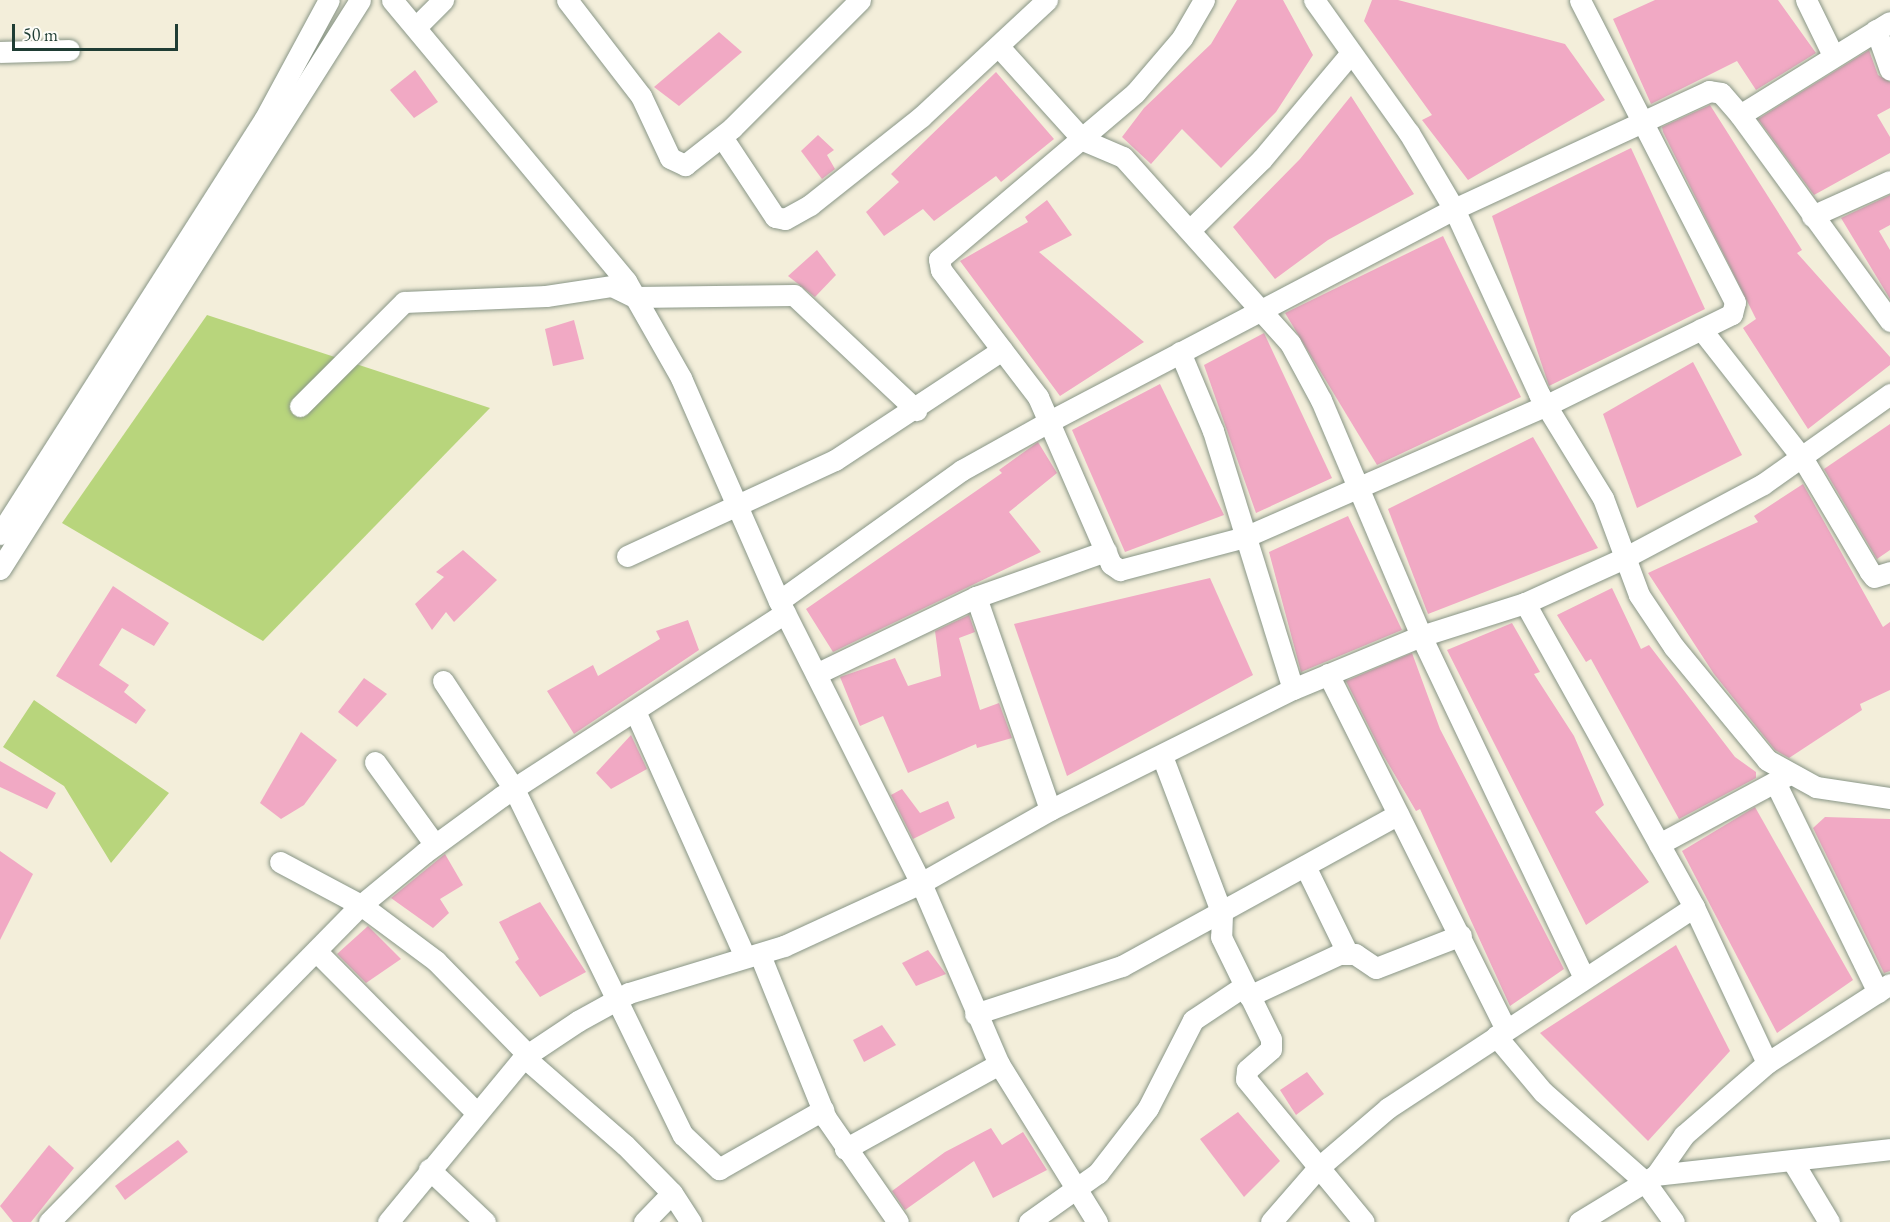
<!DOCTYPE html>
<style>
body{margin:0}
#map{position:relative;width:1890px;height:1222px;overflow:hidden;background:#f3eeda;font-family:"EB Garamond",serif}
div>[style]{position:absolute}
[style*='--x']{left:calc(var(--x)*1px);top:calc(var(--y)*1px);width:calc(var(--w)*1px);rotate:calc(var(--a)*1deg)}
.green>*{inset:0;background:#b8d57c}
.building>*{inset:0;background:#f1a9c4}
.roads{filter:drop-shadow(0 0 2px #899687) drop-shadow(0 0 2px #899687)}
.street>*{height:21px;margin:-10.5px;padding:0 10.5px;transform-origin:10.5px;border-radius:10.5px;background:#fff}
span{translate:-50% -50%;white-space:nowrap;text-align:center;line-height:1.15;-webkit-text-stroke:4.5px #fdfcf7;paint-order:stroke}
.scale{position:absolute;left:12px;top:24px;width:166px;height:27px;box-sizing:border-box;border:3px solid #1f3d34;border-top:0;padding-left:8px;font-size:18px;line-height:21px;white-space:nowrap;color:#1f3d34;-webkit-text-stroke:4px #fdfcf7;paint-order:stroke}
</style>
<div id="map">
<div class="green">
<div style="clip-path:polygon(207px 315px,490px 408px,263px 641px,62px 523px)"></div>
<div style="clip-path:polygon(34px 700px,169px 793px,111px 863px,64px 786px,3px 747px)"></div>
</div>
<div class="building">
<div style="clip-path:polygon(1237px 0,1283px 0,1313px 55px,1276px 112px,1221px 168px,1182px 129px,1151px 164px,1122px 137px,1144px 108px,1211px 44px)"></div>
<div style="clip-path:polygon(1372px 0,1398px 0,1565px 44px,1605px 100px,1468px 180px,1422px 120px,1432px 115px,1364px 21px)"></div>
<div style="clip-path:polygon(1655px 0,1778px 0,1816px 53px,1756px 90px,1737px 61px,1651px 104px,1613px 19px)"></div>
<div style="clip-path:polygon(719px 32px,742px 52px,679px 106px,654px 87px)"></div>
<div style="clip-path:polygon(1869px 50px,1878px 75px,1890px 82px,1890px 108px,1877px 115px,1890px 137px,1890px 153px,1814px 195px,1758px 119px)"></div>
<div style="clip-path:polygon(415px 70px,438px 102px,414px 118px,390px 90px)"></div>
<div style="clip-path:polygon(996px 72px,1054px 139px,1001px 182px,996px 176px,934px 221px,923px 209px,884px 236px,866px 212px,899px 182px,891px 174px)"></div>
<div style="clip-path:polygon(1351px 96px,1414px 194px,1328px 240px,1275px 279px,1233px 227px,1300px 159px)"></div>
<div style="clip-path:polygon(1710px 105px,1802px 250px,1797px 253px,1890px 357px,1890px 365px,1808px 429px,1743px 328px,1756px 319px,1663px 132px,1662px 127px)"></div>
<div style="clip-path:polygon(818px 135px,834px 150px,827px 155px,835px 169px,822px 179px,801px 151px)"></div>
<div style="clip-path:polygon(1631px 148px,1705px 309px,1549px 386px,1492px 216px)"></div>
<div style="clip-path:polygon(1890px 195px,1890px 225px,1879px 231px,1890px 250px,1890px 299px,1841px 218px)"></div>
<div style="clip-path:polygon(1047px 200px,1072px 235px,1039px 252px,1144px 342px,1060px 396px,960px 261px,1028px 222px,1025px 217px)"></div>
<div style="clip-path:polygon(1443px 236px,1521px 397px,1377px 465px,1285px 313px)"></div>
<div style="clip-path:polygon(817px 250px,836px 275px,815px 297px,788px 276px)"></div>
<div style="clip-path:polygon(574px 320px,584px 359px,553px 366px,545px 329px)"></div>
<div style="clip-path:polygon(1264px 333px,1332px 478px,1256px 513px,1204px 365px)"></div>
<div style="clip-path:polygon(1693px 362px,1742px 455px,1637px 508px,1603px 414px)"></div>
<div style="clip-path:polygon(1160px 384px,1224px 515px,1125px 552px,1072px 430px)"></div>
<div style="clip-path:polygon(1890px 424px,1890px 550px,1877px 559px,1824px 469px)"></div>
<div style="clip-path:polygon(1533px 437px,1598px 548px,1428px 614px,1388px 509px)"></div>
<div style="clip-path:polygon(1038px 442px,1057px 473px,1009px 512px,1041px 552px,833px 652px,806px 609px,1002px 473px,999px 470px)"></div>
<div style="clip-path:polygon(1803px 484px,1883px 627px,1890px 622px,1890px 690px,1860px 704px,1862px 710px,1789px 758px,1775px 750px,1714px 674px,1648px 573px,1758px 522px,1754px 516px)"></div>
<div style="clip-path:polygon(1348px 516px,1402px 630px,1301px 672px,1269px 552px)"></div>
<div style="clip-path:polygon(463px 550px,497px 580px,454px 622px,446px 612px,432px 630px,415px 604px,444px 577px,436px 572px)"></div>
<div style="clip-path:polygon(1210px 578px,1253px 675px,1067px 776px,1014px 624px)"></div>
<div style="clip-path:polygon(113px 586px,169px 623px,154px 646px,122px 628px,99px 665px,129px 685px,124px 692px,146px 710px,136px 724px,56px 676px)"></div>
<div style="clip-path:polygon(1612px 588px,1641px 649px,1649px 645px,1735px 757px,1756px 772px,1756px 778px,1679px 819px,1591px 659px,1586px 662px,1557px 615px)"></div>
<div style="clip-path:polygon(969px 615px,975px 632px,959px 638px,980px 710px,999px 703px,1012px 738px,977px 748px,976px 744px,908px 773px,883px 716px,860px 726px,840px 677px,895px 658px,908px 686px,941px 676px,935px 631px)"></div>
<div style="clip-path:polygon(688px 620px,699px 650px,574px 734px,547px 691px,593px 665px,598px 676px,660px 639px,656px 631px)"></div>
<div style="clip-path:polygon(1512px 623px,1540px 672px,1534px 674px,1574px 736px,1604px 805px,1595px 812px,1649px 882px,1586px 925px,1447px 650px)"></div>
<div style="clip-path:polygon(1412px 653px,1440px 729px,1564px 969px,1510px 1006px,1420px 809px,1416px 811px,1382px 753px,1346px 681px)"></div>
<div style="clip-path:polygon(364px 678px,387px 694px,357px 727px,338px 712px)"></div>
<div style="clip-path:polygon(301px 732px,337px 760px,304px 805px,281px 819px,260px 803px)"></div>
<div style="clip-path:polygon(631px 735px,647px 769px,611px 789px,596px 773px)"></div>
<div style="clip-path:polygon(0 761px,56px 793px,47px 809px,0 787px)"></div>
<div style="clip-path:polygon(902px 789px,920px 813px,948px 801px,955px 818px,913px 839px,891px 795px)"></div>
<div style="clip-path:polygon(1755px 807px,1853px 980px,1777px 1033px,1682px 851px)"></div>
<div style="clip-path:polygon(1825px 817px,1890px 819px,1890px 971px,1884px 973px,1813px 828px)"></div>
<div style="clip-path:polygon(0 851px,33px 874px,0 940px)"></div>
<div style="clip-path:polygon(445px 854px,463px 885px,440px 899px,449px 913px,433px 928px,391px 898px)"></div>
<div style="clip-path:polygon(540px 902px,586px 972px,540px 997px,515px 962px,519px 959px,499px 922px)"></div>
<div style="clip-path:polygon(368px 926px,401px 959px,366px 983px,337px 954px)"></div>
<div style="clip-path:polygon(1676px 945px,1730px 1051px,1648px 1141px,1540px 1033px)"></div>
<div style="clip-path:polygon(928px 950px,946px 974px,916px 986px,902px 963px)"></div>
<div style="clip-path:polygon(882px 1025px,896px 1045px,864px 1062px,853px 1040px)"></div>
<div style="clip-path:polygon(1307px 1072px,1324px 1094px,1296px 1115px,1280px 1090px)"></div>
<div style="clip-path:polygon(1238px 1112px,1280px 1161px,1244px 1197px,1200px 1139px)"></div>
<div style="clip-path:polygon(991px 1128px,1002px 1145px,1023px 1132px,1047px 1170px,993px 1198px,974px 1161px,905px 1210px,892px 1191px,945px 1152px)"></div>
<div style="clip-path:polygon(178px 1140px,188px 1152px,125px 1200px,115px 1186px)"></div>
<div style="clip-path:polygon(49px 1145px,74px 1168px,31px 1222px,13px 1222px,0 1206px)"></div>
</div>
<div class="roads">
<div class="street">
<div style="--x:392;--y:0;--w:366;--a:50.2"></div>
<div style="--x:626;--y:281;--w:112;--a:60.4"></div>
<div style="--x:681;--y:378;--w:244;--a:66.3"></div>
<div style="--x:779;--y:601;--w:316;--a:63.3"></div>
<div style="--x:921;--y:883;--w:197;--a:66.7"></div>
<div style="--x:999;--y:1064;--w:186;--a:58.2"></div>
<div style="--x:567;--y:0;--w:121;--a:52.4"></div>
<div style="--x:641;--y:96;--w:68;--a:64.9"></div>
<div style="--x:670;--y:158;--w:17;--a:25"></div>
<div style="--x:685;--y:165;--w:60;--a:-38.2"></div>
<div style="--x:732;--y:128;--w:181;--a:-45"></div>
<div style="--x:1204;--y:0;--w:44;--a:120.1"></div>
<div style="--x:1182;--y:38;--w:72;--a:130.5"></div>
<div style="--x:1135;--y:93;--w:257;--a:139.7"></div>
<div style="--x:939;--y:259;--w:11;--a:80"></div>
<div style="--x:941;--y:270;--w:160;--a:52.6"></div>
<div style="--x:1038;--y:397;--w:182;--a:66.4"></div>
<div style="--x:1111;--y:564;--w:11;--a:34"></div>
<div style="--x:1120;--y:570;--w:129;--a:-14.8"></div>
<div style="--x:1245;--y:537;--w:330;--a:-23.6"></div>
<div style="--x:1547;--y:405;--w:206;--a:-26.2"></div>
<div style="--x:1732;--y:314;--w:12;--a:-76"></div>
<div style="--x:1735;--y:302;--w:339;--a:-117.2"></div>
<div style="--x:1314;--y:0;--w:163;--a:54.5"></div>
<div style="--x:1409;--y:133;--w:88;--a:59.4"></div>
<div style="--x:1454;--y:209;--w:204;--a:65.3"></div>
<div style="--x:1539;--y:394;--w:122;--a:58.4"></div>
<div style="--x:1603;--y:498;--w:103;--a:69.6"></div>
<div style="--x:1639;--y:595;--w:63;--a:56.1"></div>
<div style="--x:1674;--y:647;--w:146;--a:50.5"></div>
<div style="--x:1767;--y:760;--w:56;--a:28.9"></div>
<div style="--x:1816;--y:787;--w:75;--a:8.5"></div>
<div style="--x:1806;--y:0;--w:61;--a:63.9"></div>
<div style="--x:417;--y:26;--w:37;--a:-45"></div>
<div style="--x:1876;--y:30;--w:42;--a:70.7"></div>
<div style="--x:1000;--y:48;--w:124;--a:47.9"></div>
<div style="--x:1083;--y:140;--w:43;--a:23"></div>
<div style="--x:1123;--y:157;--w:250;--a:48.1"></div>
<div style="--x:1290;--y:343;--w:65;--a:61.5"></div>
<div style="--x:1321;--y:400;--w:256;--a:67"></div>
<div style="--x:1421;--y:636;--w:378;--a:64.5"></div>
<div style="--x:0;--y:52;--w:69;--a:-1.7"></div>
<div style="--x:1740;--y:115;--w:176;--a:-31.8"></div>
<div style="--x:722;--y:137;--w:96;--a:56.5"></div>
<div style="--x:775;--y:217;--w:10;--a:11"></div>
<div style="--x:785;--y:219;--w:29;--a:-29"></div>
<div style="--x:810;--y:205;--w:142;--a:-38.4"></div>
<div style="--x:921;--y:117;--w:172;--a:-42.9"></div>
<div style="--x:1812;--y:216;--w:85;--a:-24.2"></div>
<div style="--x:1191;--y:229;--w:100;--a:-44.6"></div>
<div style="--x:1262;--y:159;--w:138;--a:-50"></div>
<div style="--x:1701;--y:329;--w:165;--a:51.9"></div>
<div style="--x:1803;--y:459;--w:131;--a:59.3"></div>
<div style="--x:1870;--y:572;--w:6;--a:51"></div>
<div style="--x:1874;--y:577;--w:17;--a:-17"></div>
<div style="--x:1180;--y:352;--w:86;--a:67.3"></div>
<div style="--x:1213;--y:431;--w:270;--a:72.8"></div>
<div style="--x:300;--y:406;--w:147;--a:-45"></div>
<div style="--x:404;--y:302;--w:142;--a:-2.4"></div>
<div style="--x:546;--y:296;--w:67;--a:-8.6"></div>
<div style="--x:612;--y:286;--w:25;--a:26"></div>
<div style="--x:635;--y:297;--w:159;--a:-0.7"></div>
<div style="--x:794;--y:295;--w:168;--a:43.3"></div>
<div style="--x:0;--y:534;--w:491;--a:-57.5"></div>
<div style="--x:264;--y:120;--w:136;--a:-61.6"></div>
<div style="--x:627;--y:556;--w:229;--a:-24.8"></div>
<div style="--x:835;--y:460;--w:200;--a:-33.4"></div>
<div style="--x:0;--y:569;--w:673;--a:-57.68"></div>
<div style="--x:976;--y:597;--w:225;--a:70.8"></div>
<div style="--x:779;--y:601;--w:225;--a:-35.6"></div>
<div style="--x:962;--y:470;--w:101;--a:-29.1"></div>
<div style="--x:1050;--y:421;--w:456;--a:-27.7"></div>
<div style="--x:1454;--y:209;--w:281;--a:-24.8"></div>
<div style="--x:1709;--y:91;--w:12;--a:9"></div>
<div style="--x:1721;--y:93;--w:29;--a:49"></div>
<div style="--x:1740;--y:115;--w:255;--a:53.9"></div>
<div style="--x:1525;--y:603;--w:348;--a:60.9"></div>
<div style="--x:1694;--y:907;--w:172;--a:64.9"></div>
<div style="--x:816;--y:674;--w:178;--a:-25.7"></div>
<div style="--x:976;--y:597;--w:138;--a:-19.5"></div>
<div style="--x:1328;--y:674;--w:398;--a:63.4"></div>
<div style="--x:443;--y:681;--w:129;--a:56.7"></div>
<div style="--x:514;--y:789;--w:385;--a:64"></div>
<div style="--x:683;--y:1135;--w:50;--a:43.4"></div>
<div style="--x:719;--y:1169;--w:120;--a:-29.6"></div>
<div style="--x:635;--y:711;--w:269;--a:65.9"></div>
<div style="--x:1162;--y:756;--w:169;--a:69.2"></div>
<div style="--x:1222;--y:914;--w:23;--a:92"></div>
<div style="--x:1221;--y:937;--w:114;--a:63.9"></div>
<div style="--x:1271;--y:1039;--w:10;--a:90"></div>
<div style="--x:1271;--y:1049;--w:32;--a:139"></div>
<div style="--x:1247;--y:1070;--w:9;--a:96"></div>
<div style="--x:1246;--y:1079;--w:185;--a:50.5"></div>
<div style="--x:375;--y:762;--w:102;--a:54.1"></div>
<div style="--x:1775;--y:782;--w:234;--a:63.9"></div>
<div style="--x:1659;--y:844;--w:144;--a:-28.2"></div>
<div style="--x:280;--y:862;--w:92;--a:28"></div>
<div style="--x:361;--y:905;--w:94;--a:36.7"></div>
<div style="--x:436;--y:961;--w:130;--a:45.6"></div>
<div style="--x:1306;--y:868;--w:93;--a:64"></div>
<div style="--x:316;--y:951;--w:227;--a:45.2"></div>
<div style="--x:760;--y:955;--w:176;--a:68"></div>
<div style="--x:826;--y:1118;--w:126;--a:55.3"></div>
<div style="--x:1249;--y:996;--w:99;--a:-25"></div>
<div style="--x:1339;--y:954;--w:16;--a:0"></div>
<div style="--x:1355;--y:954;--w:25;--a:34"></div>
<div style="--x:1376;--y:968;--w:91;--a:-21.2"></div>
<div style="--x:975;--y:1014;--w:155;--a:-18.1"></div>
<div style="--x:1122;--y:966;--w:315;--a:-28.8"></div>
<div style="--x:1496;--y:1036;--w:73;--a:50"></div>
<div style="--x:1543;--y:1092;--w:136;--a:41.4"></div>
<div style="--x:1645;--y:1182;--w:49;--a:54.1"></div>
<div style="--x:524;--y:1057;--w:134;--a:41.1"></div>
<div style="--x:625;--y:1145;--w:67;--a:45.6"></div>
<div style="--x:672;--y:1193;--w:35;--a:57"></div>
<div style="--x:845;--y:1149;--w:176;--a:-28.9"></div>
<div style="--x:1793;--y:1162;--w:70;--a:59"></div>
<div style="--x:429;--y:1169;--w:77;--a:43.4"></div>
<div style="--x:1656;--y:1175;--w:49;--a:-55"></div>
<div style="--x:1684;--y:1135;--w:110;--a:-40.9"></div>
<div style="--x:1767;--y:1063;--w:146;--a:-32.7"></div>
<div style="--x:49;--y:1222;--w:445;--a:-45.5"></div>
<div style="--x:361;--y:905;--w:82;--a:-39.5"></div>
<div style="--x:424;--y:853;--w:97;--a:-36.2"></div>
<div style="--x:502;--y:796;--w:337;--a:-32.9"></div>
<div style="--x:388;--y:1222;--w:214;--a:-50.5"></div>
<div style="--x:524;--y:1057;--w:65;--a:-33.7"></div>
<div style="--x:578;--y:1021;--w:58;--a:-28.8"></div>
<div style="--x:629;--y:993;--w:162;--a:-16.9"></div>
<div style="--x:784;--y:946;--w:151;--a:-24.7"></div>
<div style="--x:921;--y:883;--w:148;--a:-29.5"></div>
<div style="--x:1050;--y:810;--w:271;--a:-26.5"></div>
<div style="--x:1293;--y:689;--w:139;--a:-22.5"></div>
<div style="--x:1421;--y:636;--w:109;--a:-17.6"></div>
<div style="--x:1525;--y:603;--w:109;--a:-24.4"></div>
<div style="--x:1624;--y:558;--w:157;--a:-28"></div>
<div style="--x:1763;--y:484;--w:156;--a:-35.3"></div>
<div style="--x:644;--y:1222;--w:40;--a:-46"></div>
<div style="--x:1029;--y:1222;--w:85;--a:-35.4"></div>
<div style="--x:1098;--y:1173;--w:82;--a:-52.4"></div>
<div style="--x:1148;--y:1108;--w:99;--a:-62.9"></div>
<div style="--x:1193;--y:1020;--w:61;--a:-33.7"></div>
<div style="--x:1271;--y:1222;--w:72;--a:-49"></div>
<div style="--x:1318;--y:1168;--w:92;--a:-40.6"></div>
<div style="--x:1388;--y:1108;--w:366;--a:-33.3"></div>
<div style="--x:1579;--y:1222;--w:90;--a:-31.4"></div>
<div style="--x:1656;--y:1175;--w:235;--a:-6.3"></div>
</div>
</div>
<div class="scale">50 m</div>
</div>
